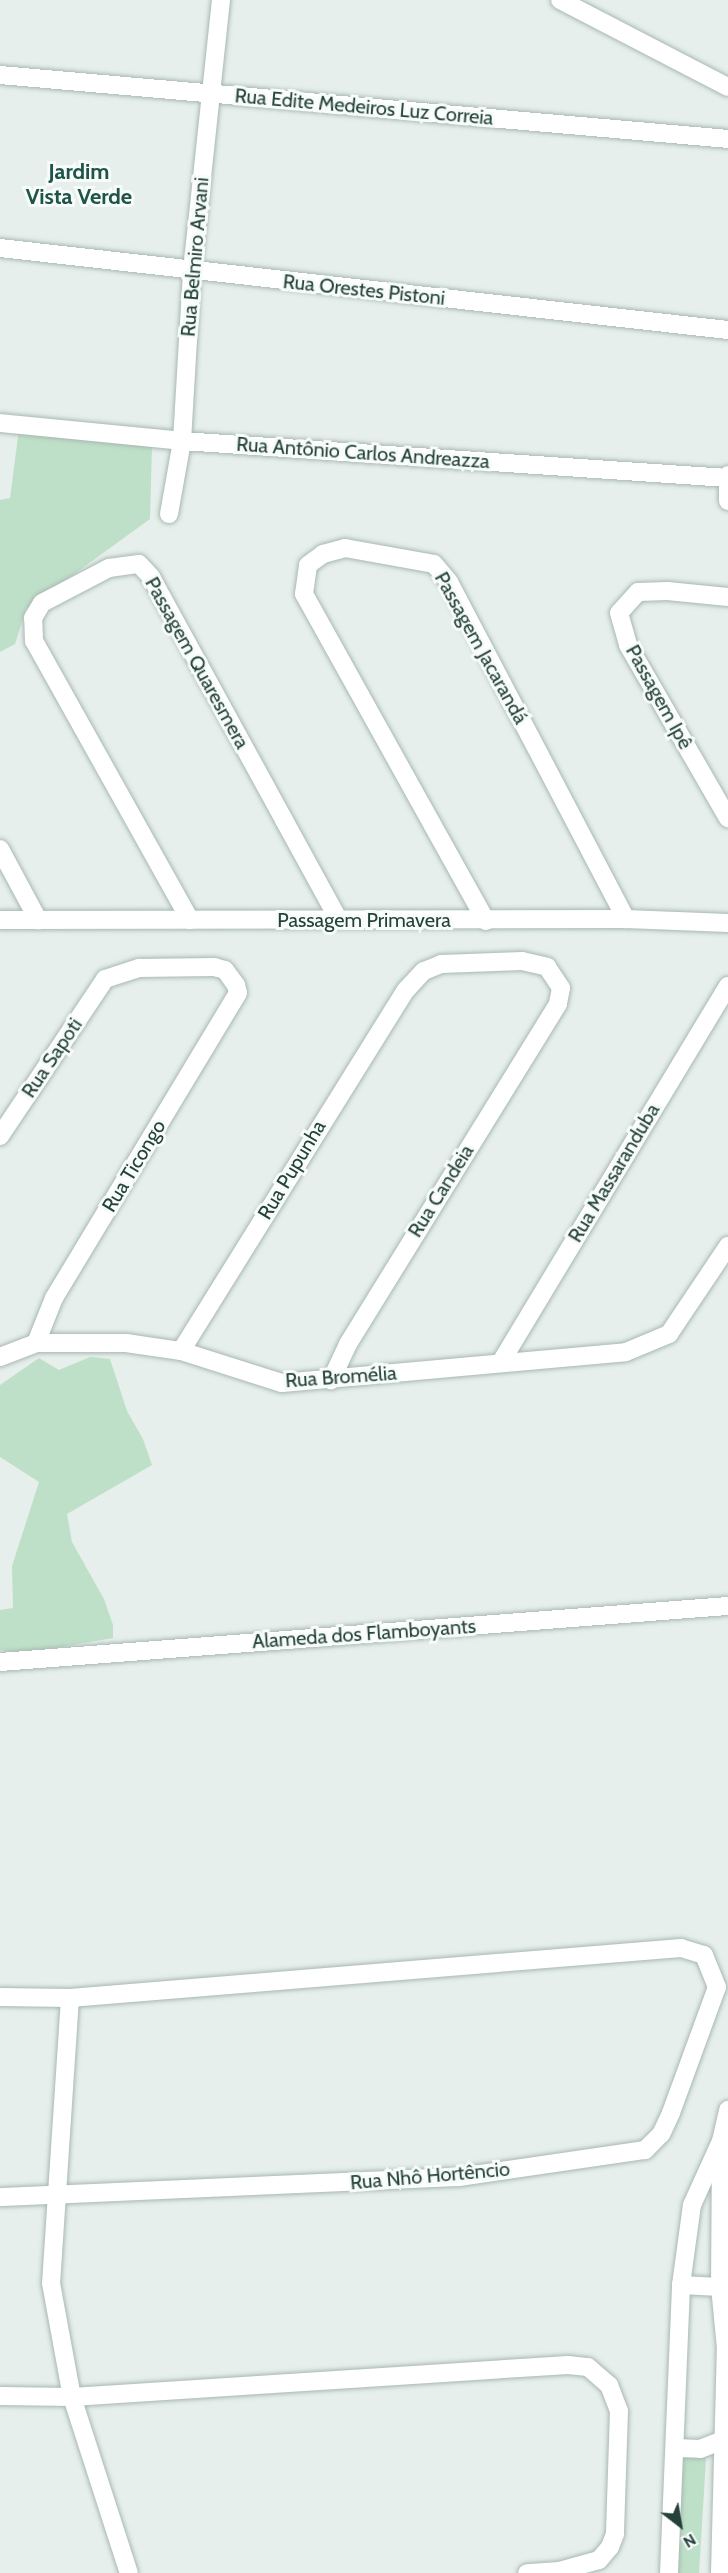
<!DOCTYPE html>
<meta charset="utf-8">
<style>
body{margin:0}
#map{position:relative;width:728px;height:2573px;overflow:hidden;background:#e6efeb;font-family:Cabin,sans-serif}
div>[style]{position:absolute}
[style*='--x']{left:calc(var(--x)*1px);top:calc(var(--y)*1px);width:calc(var(--w)*1px);rotate:calc(var(--a)*1deg)}
.green>*{inset:0;background:#bfe0c8}
.roads{filter:drop-shadow(0 0 2px #a8b8b2) drop-shadow(0 0 2px #a8b8b2)}
.minor>*{height:18px;margin:-9px;padding:0 9px;transform-origin:9px;border-radius:9px;background:#fff}
.secondary>*{height:18px;margin:-9px;padding:0 9px;transform-origin:9px;border-radius:9px;background:#fff}
span{translate:-50% -50%;white-space:nowrap;text-align:center;line-height:1.15;-webkit-text-stroke:6px #f7fbf9;paint-order:stroke}
.street-label{font-size:20px;color:#24423a}
.quarter-label{font-size:22px;color:#1f5548;font-weight:700}
.north{position:absolute;left:650px;top:2495px;width:60px;height:60px;-webkit-text-stroke:4px #f7fbf9;paint-order:stroke;rotate:149deg;font-size:16px;font-weight:700;line-height:24px;text-align:center;color:#24423a}
.north::after{content:'';display:block;margin:auto;width:21px;height:27px;background:#24423a;clip-path:polygon(50% 0,100% 100%,50% 72%,0 100%)}
</style>
<div id="map">
<div class="green">
<div style="clip-path:polygon(19px 429px,152px 446px,150px 519px,26px 609px,15px 644px,0 652px,0 500px,10px 498px)"></div>
<div style="clip-path:polygon(90px 1357px,110px 1359px,127px 1411px,143px 1439px,152px 1465px,67px 1514px,72px 1542px,104px 1599px,113px 1625px,113px 1638px,26px 1653px,0 1650px,0 1610px,13px 1608px,12px 1566px,39px 1482px,0 1457px,0 1385px,39px 1358px,59px 1370px)"></div>
<div style="clip-path:polygon(682px 2451px,706px 2459px,699px 2573px,674px 2573px)"></div>
</div>
<div class="roads">
<div class="minor">
<div style="--x:560;--y:0;--w:189;--a:27.4"></div>
<div style="--x:0;--y:75;--w:731;--a:5.02"></div>
<div style="--x:0;--y:248;--w:733;--a:6.43"></div>
<div style="--x:0;--y:423;--w:183;--a:5.6"></div>
<div style="--x:182;--y:441;--w:546;--a:3.88"></div>
<div style="--x:728;--y:475;--w:26;--a:90"></div>
<div style="--x:169;--y:514;--w:74;--a:-79.9"></div>
<div style="--x:182;--y:441;--w:170;--a:-86.6"></div>
<div style="--x:192;--y:271;--w:273;--a:-83.9"></div>
<div style="--x:728;--y:597;--w:61;--a:-174.4"></div>
<div style="--x:667;--y:591;--w:29;--a:178"></div>
<div style="--x:638;--y:592;--w:28;--a:132"></div>
<div style="--x:619;--y:613;--w:33;--a:74"></div>
<div style="--x:628;--y:645;--w:200;--a:60"></div>
<div style="--x:0;--y:849;--w:81;--a:61.8"></div>
<div style="--x:0;--y:920;--w:626;--a:-0.09"></div>
<div style="--x:626;--y:919;--w:102;--a:2.2"></div>
<div style="--x:190;--y:920;--w:320;--a:-119.2"></div>
<div style="--x:34;--y:641;--w:23;--a:-92"></div>
<div style="--x:33;--y:618;--w:17;--a:-59"></div>
<div style="--x:42;--y:603;--w:76;--a:-27.6"></div>
<div style="--x:109;--y:568;--w:30;--a:-8"></div>
<div style="--x:139;--y:564;--w:18;--a:47"></div>
<div style="--x:151;--y:577;--w:391;--a:61.3"></div>
<div style="--x:486;--y:921;--w:374;--a:-119.1"></div>
<div style="--x:304;--y:594;--w:29;--a:-82"></div>
<div style="--x:308;--y:565;--w:19;--a:-36"></div>
<div style="--x:323;--y:554;--w:23;--a:-15"></div>
<div style="--x:345;--y:548;--w:90;--a:10.2"></div>
<div style="--x:434;--y:564;--w:23;--a:50"></div>
<div style="--x:449;--y:582;--w:381;--a:62.3"></div>
<div style="--x:0;--y:1136;--w:189;--a:-56.2"></div>
<div style="--x:105;--y:979;--w:36;--a:-18"></div>
<div style="--x:139;--y:968;--w:75;--a:-0.8"></div>
<div style="--x:214;--y:967;--w:11;--a:15"></div>
<div style="--x:225;--y:970;--w:19;--a:54"></div>
<div style="--x:236;--y:985;--w:8;--a:76"></div>
<div style="--x:238;--y:993;--w:356;--a:121.1"></div>
<div style="--x:54;--y:1298;--w:48;--a:111.8"></div>
<div style="--x:181;--y:1351;--w:425;--a:-58.1"></div>
<div style="--x:406;--y:990;--w:26;--a:-47"></div>
<div style="--x:424;--y:971;--w:18;--a:-22"></div>
<div style="--x:441;--y:964;--w:81;--a:-2.1"></div>
<div style="--x:522;--y:961;--w:26;--a:13"></div>
<div style="--x:547;--y:967;--w:25;--a:56"></div>
<div style="--x:561;--y:988;--w:16;--a:101"></div>
<div style="--x:558;--y:1004;--w:400;--a:121.7"></div>
<div style="--x:348;--y:1344;--w:40;--a:115"></div>
<div style="--x:0;--y:1357;--w:39;--a:-21"></div>
<div style="--x:36;--y:1343;--w:90;--a:0"></div>
<div style="--x:126;--y:1343;--w:56;--a:8.3"></div>
<div style="--x:181;--y:1351;--w:106;--a:17.6"></div>
<div style="--x:282;--y:1383;--w:345;--a:-5.1"></div>
<div style="--x:626;--y:1352;--w:47;--a:-22.7"></div>
<div style="--x:669;--y:1334;--w:106;--a:-56.2"></div>
<div style="--x:501;--y:1362;--w:439;--a:-58.9"></div>
<div style="--x:0;--y:1662;--w:730;--a:-4.4"></div>
<div style="--x:0;--y:1997;--w:70;--a:0.8"></div>
<div style="--x:70;--y:1998;--w:613;--a:-4.68"></div>
<div style="--x:681;--y:1948;--w:24;--a:17"></div>
<div style="--x:704;--y:1955;--w:35;--a:68"></div>
<div style="--x:717;--y:1987;--w:134;--a:110.1"></div>
<div style="--x:671;--y:2113;--w:23;--a:115"></div>
<div style="--x:661;--y:2134;--w:23;--a:135"></div>
<div style="--x:645;--y:2150;--w:188;--a:171.7"></div>
<div style="--x:459;--y:2177;--w:459;--a:177.5"></div>
<div style="--x:70;--y:1998;--w:286;--a:93.8"></div>
<div style="--x:51;--y:2283;--w:116;--a:79.6"></div>
<div style="--x:72;--y:2397;--w:185;--a:72.1"></div>
<div style="--x:0;--y:2396;--w:72;--a:0.8"></div>
<div style="--x:72;--y:2397;--w:497;--a:-3.7"></div>
<div style="--x:568;--y:2365;--w:20;--a:6"></div>
<div style="--x:588;--y:2367;--w:28;--a:41"></div>
<div style="--x:609;--y:2385;--w:28;--a:69"></div>
<div style="--x:619;--y:2411;--w:123;--a:91.9"></div>
<div style="--x:615;--y:2534;--w:14;--a:111"></div>
<div style="--x:610;--y:2547;--w:17;--a:130"></div>
<div style="--x:599;--y:2560;--w:41;--a:164.6"></div>
<div style="--x:559;--y:2571;--w:32;--a:176"></div>
<div style="--x:675;--y:2448;--w:25;--a:2"></div>
<div style="--x:700;--y:2449;--w:30;--a:-21"></div>
</div>
<div class="secondary">
<div style="--x:681;--y:2285;--w:39;--a:3"></div>
<div style="--x:669;--y:2573;--w:288;--a:-87.6"></div>
<div style="--x:681;--y:2285;--w:81;--a:-82.2"></div>
<div style="--x:692;--y:2205;--w:70;--a:-65.6"></div>
<div style="--x:721;--y:2141;--w:32;--a:-77"></div>
<div style="--x:720;--y:2573;--w:225;--a:-88.5"></div>
<div style="--x:726;--y:2348;--w:61;--a:-95.6"></div>
<div style="--x:720;--y:2287;--w:138;--a:-89.6"></div>
</div>
</div>
<div class="street-label">
<span style="left:364px;top:107px;rotate:5deg">Rua Edite Medeiros Luz Correia</span>
<span style="left:195px;top:257px;rotate:-85deg">Rua Belmiro Arvani</span>
<span style="left:364px;top:290px;rotate:6deg">Rua Orestes Pistoni</span>
<span style="left:363px;top:453px;rotate:4deg">Rua Antônio Carlos Andreazza</span>
<span style="left:481px;top:648px;rotate:61deg">Passagem Jacarandá</span>
<span style="left:197px;top:663px;rotate:61deg">Passagem Quaresmera</span>
<span style="left:659px;top:697px;rotate:61deg">Passagem Ipê</span>
<span style="left:364px;top:920px">Passagem Primavera</span>
<span style="left:52px;top:1058px;rotate:-56deg">Rua Sapoti</span>
<span style="left:134px;top:1166px;rotate:-59deg">Rua Ticongo</span>
<span style="left:292px;top:1170px;rotate:-59deg">Rua Pupunha</span>
<span style="left:614px;top:1173px;rotate:-59deg">Rua Massaranduba</span>
<span style="left:441px;top:1191px;rotate:-58deg">Rua Candeia</span>
<span style="left:341px;top:1377px;rotate:-4deg">Rua Bromélia</span>
<span style="left:364px;top:1634px;rotate:-4deg">Alameda dos Flamboyants</span>
<span style="left:430px;top:2176px;rotate:-5deg">Rua Nhô Hortêncio</span>
</div>
<div class="quarter-label">
<span style="left:79px;top:184px">Jardim<br>Vista Verde</span>
</div>
<div class="north">N</div>
</div>
